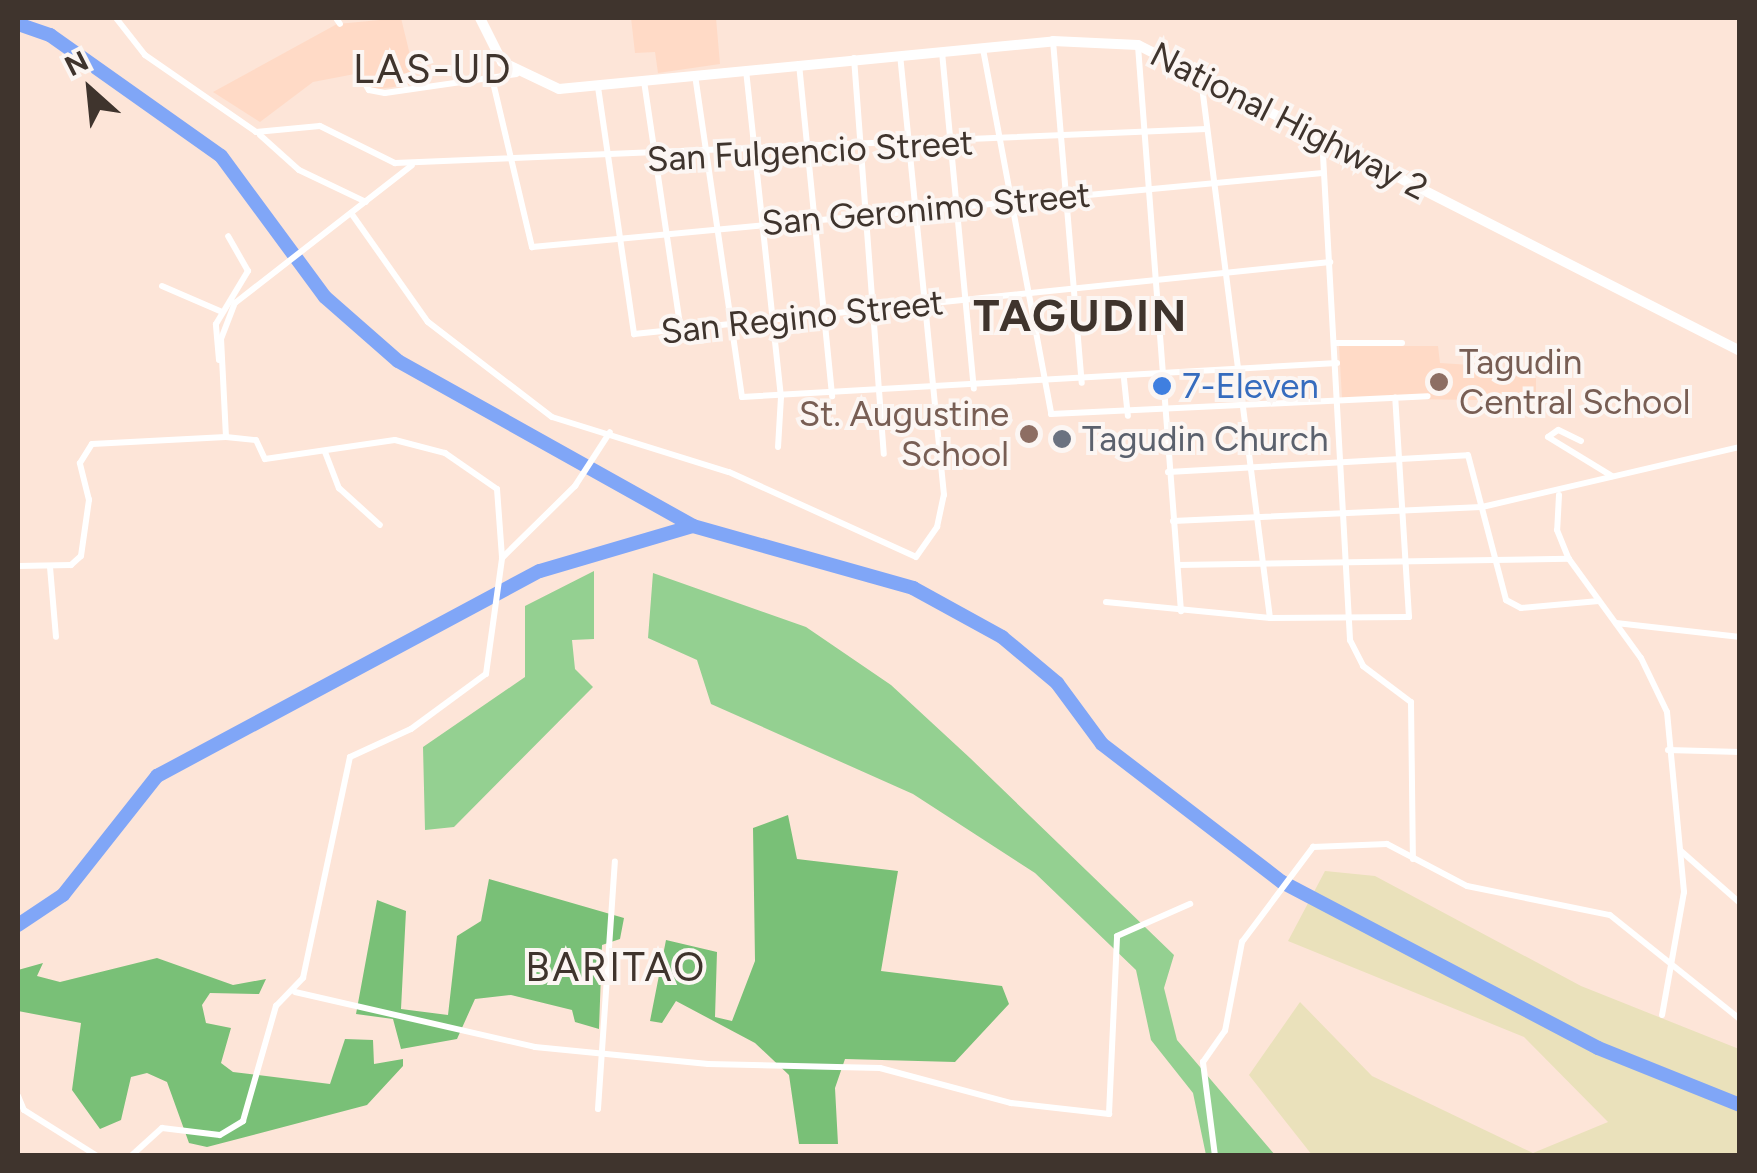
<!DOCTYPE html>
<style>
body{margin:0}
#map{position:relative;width:1757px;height:1173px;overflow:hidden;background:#fde5d8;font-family:Figtree,sans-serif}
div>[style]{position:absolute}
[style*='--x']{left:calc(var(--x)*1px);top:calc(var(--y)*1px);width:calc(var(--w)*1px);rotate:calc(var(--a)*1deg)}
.built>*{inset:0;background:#ffdac6}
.green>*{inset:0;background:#94d091}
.forest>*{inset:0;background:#79c077}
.sand>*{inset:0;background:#eae1bb}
.river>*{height:14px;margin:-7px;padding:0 7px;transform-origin:7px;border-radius:7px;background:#80a6f7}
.minor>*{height:6px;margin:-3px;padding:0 3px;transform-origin:3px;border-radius:3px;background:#fff}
.trunk>*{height:10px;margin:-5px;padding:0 5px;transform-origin:5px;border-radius:5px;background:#fff}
.dots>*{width:28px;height:28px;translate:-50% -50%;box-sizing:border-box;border:5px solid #fcf6f3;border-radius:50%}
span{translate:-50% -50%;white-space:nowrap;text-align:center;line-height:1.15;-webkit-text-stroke:8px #fcf6f3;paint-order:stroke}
.street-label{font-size:35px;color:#3f342d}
.education-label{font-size:35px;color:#785e54}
.left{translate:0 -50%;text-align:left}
.right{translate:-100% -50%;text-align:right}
.shop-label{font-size:35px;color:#366cbe}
.worship-label{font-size:35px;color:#5b616d}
.quarter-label{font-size:40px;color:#3f342d;letter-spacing:2.5px}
.district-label{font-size:45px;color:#3f342d;font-weight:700;letter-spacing:2.5px}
.frame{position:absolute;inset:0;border:20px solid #3f342d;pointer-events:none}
.north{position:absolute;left:40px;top:40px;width:100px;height:100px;-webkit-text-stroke:8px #fcf6f3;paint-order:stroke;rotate:333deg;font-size:28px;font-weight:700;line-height:40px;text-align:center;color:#3f342d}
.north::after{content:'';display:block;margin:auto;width:35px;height:45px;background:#3f342d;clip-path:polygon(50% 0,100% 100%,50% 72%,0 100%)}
</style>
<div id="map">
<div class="built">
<div style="clip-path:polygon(401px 18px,417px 84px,370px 90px,360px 73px,313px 82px,260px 122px,213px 92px,337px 24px)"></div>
<div style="clip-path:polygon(631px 18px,716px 18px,720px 64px,658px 73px,655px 52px,635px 53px)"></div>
<div style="clip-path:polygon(1339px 346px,1438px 346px,1440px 363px,1536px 369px,1536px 401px,1342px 398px)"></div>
</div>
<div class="green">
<div style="clip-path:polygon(594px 571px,594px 639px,572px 640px,575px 669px,593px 687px,454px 827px,425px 830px,423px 747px,525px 677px,525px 606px)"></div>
<div style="clip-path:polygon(653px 573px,806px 627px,891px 685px,970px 758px,1174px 955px,1164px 988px,1177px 1040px,1275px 1155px,1206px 1155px,1193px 1093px,1151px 1040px,1136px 970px,1035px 873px,913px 794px,711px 704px,697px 660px,648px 638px)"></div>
</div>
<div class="forest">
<div style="clip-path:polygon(788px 815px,797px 859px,898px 871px,881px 971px,1002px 986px,1009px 1004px,955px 1062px,845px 1059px,835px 1088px,838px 1144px,799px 1144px,789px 1075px,755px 1043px,676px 1001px,662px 1023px,650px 1021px,666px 940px,717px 952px,715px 1017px,732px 1021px,755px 961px,753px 828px)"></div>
<div style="clip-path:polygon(489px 879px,624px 918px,620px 939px,602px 945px,599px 1029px,575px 1022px,572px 1010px,511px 995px,475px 999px,457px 1039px,401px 1049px,393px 1019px,356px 1014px,377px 900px,406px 911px,401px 1009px,448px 1015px,457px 936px,481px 921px)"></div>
<div style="clip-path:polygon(157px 958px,233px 985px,266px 979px,259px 994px,210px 993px,202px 1005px,206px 1023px,231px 1028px,221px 1063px,233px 1072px,330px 1084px,345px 1039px,373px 1040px,374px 1064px,403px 1059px,403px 1066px,367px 1105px,207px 1147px,189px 1143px,167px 1082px,147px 1073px,131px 1077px,121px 1120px,100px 1129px,72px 1090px,81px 1023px,18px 1011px,18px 970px,43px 963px,37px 976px,60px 982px)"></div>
</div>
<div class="sand">
<div style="clip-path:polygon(1325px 871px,1375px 876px,1581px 986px,1739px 1049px,1739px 1155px,1312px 1155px,1249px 1075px,1300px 1002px,1372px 1076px,1533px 1153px,1608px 1122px,1524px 1037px,1288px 941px)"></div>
</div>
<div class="river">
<div style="--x:18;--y:24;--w:34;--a:19"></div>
<div style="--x:50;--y:35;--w:209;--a:35.3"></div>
<div style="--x:221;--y:156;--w:175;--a:53.6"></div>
<div style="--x:325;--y:297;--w:97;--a:41.2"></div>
<div style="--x:398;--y:361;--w:338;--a:29.2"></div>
<div style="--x:693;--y:526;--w:229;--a:15.7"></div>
<div style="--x:913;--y:588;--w:102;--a:28.8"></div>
<div style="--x:1002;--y:637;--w:72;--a:39.9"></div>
<div style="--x:1057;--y:683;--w:76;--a:53.6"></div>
<div style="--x:1102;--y:744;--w:227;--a:37.5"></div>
<div style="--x:1282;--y:882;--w:357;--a:27.7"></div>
<div style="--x:1598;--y:1048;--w:153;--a:21.9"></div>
<div style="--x:18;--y:925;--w:54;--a:-33.7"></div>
<div style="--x:63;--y:895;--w:152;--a:-51.7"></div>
<div style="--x:157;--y:776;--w:434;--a:-28.2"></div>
<div style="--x:540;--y:571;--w:159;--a:-16.4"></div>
</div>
<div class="minor">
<div style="--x:116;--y:18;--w:47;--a:51.9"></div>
<div style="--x:145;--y:55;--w:135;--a:34.7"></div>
<div style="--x:256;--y:132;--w:64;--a:-5.4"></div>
<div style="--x:320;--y:126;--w:84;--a:26.3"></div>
<div style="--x:395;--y:163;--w:812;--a:-2.4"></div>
<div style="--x:336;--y:18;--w:7;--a:56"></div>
<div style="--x:1053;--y:41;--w:343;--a:85.2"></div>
<div style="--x:1138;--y:46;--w:567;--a:85.65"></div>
<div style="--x:983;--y:49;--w:371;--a:79.4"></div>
<div style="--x:1051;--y:414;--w:377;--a:-2.7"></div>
<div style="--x:942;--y:52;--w:338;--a:84.6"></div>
<div style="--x:854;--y:58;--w:397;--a:85.7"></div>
<div style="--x:799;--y:64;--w:334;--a:84.3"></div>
<div style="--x:746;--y:70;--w:329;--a:83.9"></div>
<div style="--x:781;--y:397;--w:50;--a:93.4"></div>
<div style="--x:1200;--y:71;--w:551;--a:82.71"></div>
<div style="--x:358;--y:72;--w:21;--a:59"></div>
<div style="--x:369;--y:90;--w:16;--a:11"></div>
<div style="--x:385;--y:93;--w:133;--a:-8.2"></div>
<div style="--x:695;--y:75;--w:325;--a:81.7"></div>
<div style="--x:742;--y:397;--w:596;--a:-3.27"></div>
<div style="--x:492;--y:78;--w:174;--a:76.7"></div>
<div style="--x:532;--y:247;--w:794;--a:-5.34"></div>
<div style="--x:644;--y:81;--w:253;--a:81.6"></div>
<div style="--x:598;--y:87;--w:250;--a:81.7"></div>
<div style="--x:634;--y:334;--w:700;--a:-5.91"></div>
<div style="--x:260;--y:135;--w:52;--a:41.9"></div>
<div style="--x:299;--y:170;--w:74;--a:25.5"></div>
<div style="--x:1322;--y:137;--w:504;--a:86.81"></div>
<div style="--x:1350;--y:640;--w:29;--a:63"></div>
<div style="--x:1363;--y:666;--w:60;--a:36.9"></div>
<div style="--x:1411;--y:702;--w:157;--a:89.3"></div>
<div style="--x:351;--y:213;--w:133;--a:54.8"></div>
<div style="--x:428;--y:322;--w:156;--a:37.5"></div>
<div style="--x:552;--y:417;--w:185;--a:17.3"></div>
<div style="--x:729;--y:472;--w:205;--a:24.4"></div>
<div style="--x:916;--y:557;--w:37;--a:-55"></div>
<div style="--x:937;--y:527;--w:33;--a:-78"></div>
<div style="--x:944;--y:495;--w:441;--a:-95.7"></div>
<div style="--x:162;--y:286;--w:65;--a:23.4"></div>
<div style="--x:1335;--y:343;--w:67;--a:0"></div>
<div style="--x:219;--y:360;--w:36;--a:-95"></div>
<div style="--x:216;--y:324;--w:62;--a:-58.9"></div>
<div style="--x:248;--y:271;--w:40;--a:-119.7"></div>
<div style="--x:1124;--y:379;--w:37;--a:84"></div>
<div style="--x:226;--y:437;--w:30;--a:6"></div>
<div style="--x:256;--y:440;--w:21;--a:65"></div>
<div style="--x:265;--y:459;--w:131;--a:-8.3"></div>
<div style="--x:395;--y:440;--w:52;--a:14.6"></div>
<div style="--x:445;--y:453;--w:63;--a:34.7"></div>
<div style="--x:497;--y:489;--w:68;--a:85.8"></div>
<div style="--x:1581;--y:441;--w:25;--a:-154"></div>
<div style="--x:1558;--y:430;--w:12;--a:145"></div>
<div style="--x:1548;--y:437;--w:75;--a:31.4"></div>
<div style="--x:325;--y:452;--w:39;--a:69"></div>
<div style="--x:339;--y:488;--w:55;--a:42.1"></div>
<div style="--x:1168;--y:472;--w:300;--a:-3.2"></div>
<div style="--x:1468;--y:455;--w:150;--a:75.3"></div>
<div style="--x:1506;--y:600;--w:17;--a:28"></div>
<div style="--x:1521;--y:608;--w:78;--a:-5.1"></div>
<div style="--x:1559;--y:495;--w:35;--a:93"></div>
<div style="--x:1557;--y:530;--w:31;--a:68"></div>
<div style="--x:1569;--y:559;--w:122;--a:54"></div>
<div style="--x:1641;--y:658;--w:60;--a:64.3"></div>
<div style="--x:1667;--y:712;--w:181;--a:84.6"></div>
<div style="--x:1684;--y:892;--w:125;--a:100.1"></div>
<div style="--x:1173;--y:521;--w:309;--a:-2.6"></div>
<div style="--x:1482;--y:507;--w:265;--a:-13.1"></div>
<div style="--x:1178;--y:565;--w:391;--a:-0.9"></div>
<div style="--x:18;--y:566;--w:53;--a:-1.1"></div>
<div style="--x:71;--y:565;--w:13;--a:-42"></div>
<div style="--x:81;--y:556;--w:57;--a:-81.9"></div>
<div style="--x:89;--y:500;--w:38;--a:-104"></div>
<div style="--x:80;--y:463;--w:22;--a:-58"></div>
<div style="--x:92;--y:444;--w:134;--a:-3"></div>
<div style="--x:226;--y:437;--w:98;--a:-92.9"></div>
<div style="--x:221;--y:339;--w:39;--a:-69"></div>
<div style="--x:235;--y:303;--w:224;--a:-37.9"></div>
<div style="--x:50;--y:567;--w:70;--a:85.1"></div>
<div style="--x:1106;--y:602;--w:165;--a:5.6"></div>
<div style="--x:1270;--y:618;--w:139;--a:-0.4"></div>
<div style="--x:1409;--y:617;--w:220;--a:-93.6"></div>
<div style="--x:1616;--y:623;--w:125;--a:6.4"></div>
<div style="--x:1668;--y:750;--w:72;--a:1.6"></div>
<div style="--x:1681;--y:851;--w:79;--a:41.4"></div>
<div style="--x:295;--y:992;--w:246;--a:12.9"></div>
<div style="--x:535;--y:1047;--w:174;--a:5.6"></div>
<div style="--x:708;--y:1064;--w:172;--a:1.3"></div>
<div style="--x:880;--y:1068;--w:136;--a:15"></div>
<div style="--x:1011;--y:1103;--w:99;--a:6.4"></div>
<div style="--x:1109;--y:1114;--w:178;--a:-87.4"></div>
<div style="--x:1117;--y:936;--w:80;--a:-23.7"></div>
<div style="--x:18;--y:1096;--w:15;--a:67"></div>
<div style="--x:24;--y:1110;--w:86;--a:32.2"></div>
<div style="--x:598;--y:1109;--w:248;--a:-86.1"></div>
<div style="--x:131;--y:1156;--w:42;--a:-42.1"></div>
<div style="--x:162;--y:1128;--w:58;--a:6.9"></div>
<div style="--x:220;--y:1135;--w:27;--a:-31"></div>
<div style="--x:243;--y:1121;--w:120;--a:-74"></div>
<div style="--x:276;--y:1006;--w:39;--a:-46"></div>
<div style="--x:303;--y:978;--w:226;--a:-78"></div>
<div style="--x:350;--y:757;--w:67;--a:-24.7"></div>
<div style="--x:411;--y:729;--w:93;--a:-36.3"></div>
<div style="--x:486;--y:674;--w:117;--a:-82.1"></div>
<div style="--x:502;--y:558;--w:103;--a:-44.6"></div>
<div style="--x:575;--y:486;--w:64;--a:-57.1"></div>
<div style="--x:1215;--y:1156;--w:95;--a:-97.3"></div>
<div style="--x:1203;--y:1062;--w:38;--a:-55"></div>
<div style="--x:1225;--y:1031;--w:91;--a:-79.2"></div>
<div style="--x:1242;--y:942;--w:119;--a:-53.2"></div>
<div style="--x:1313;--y:847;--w:74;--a:-2.3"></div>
<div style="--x:1387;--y:844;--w:90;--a:27.7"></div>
<div style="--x:1467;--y:886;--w:146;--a:11.5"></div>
<div style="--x:1610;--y:915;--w:166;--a:38.7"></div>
</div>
<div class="trunk">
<div style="--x:480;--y:18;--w:49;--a:63.4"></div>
<div style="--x:502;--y:62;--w:63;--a:25.3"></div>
<div style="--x:559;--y:89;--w:496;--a:-5.5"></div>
<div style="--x:1053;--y:41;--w:85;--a:2.7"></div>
<div style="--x:1138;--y:45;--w:675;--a:26.94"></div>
</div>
<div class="dots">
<div style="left:1439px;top:382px;background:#8d6e63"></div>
<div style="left:1162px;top:386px;background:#3f7fe0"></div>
<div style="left:1029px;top:434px;background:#8d6e63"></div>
<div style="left:1062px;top:439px;background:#6b7280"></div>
</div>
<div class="street-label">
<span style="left:1289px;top:121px;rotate:27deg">National Highway 2</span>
<span style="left:810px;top:151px;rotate:-3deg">San Fulgencio Street</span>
<span style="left:926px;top:209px;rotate:-5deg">San Geronimo Street</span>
<span style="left:802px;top:317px;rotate:-6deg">San Regino Street</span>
</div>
<div class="education-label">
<span class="left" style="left:1459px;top:382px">Tagudin<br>Central School</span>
<span class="right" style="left:1009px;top:434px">St. Augustine<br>School</span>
</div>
<div class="shop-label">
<span class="left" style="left:1182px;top:386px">7-Eleven</span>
</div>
<div class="worship-label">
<span class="left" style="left:1082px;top:439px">Tagudin Church</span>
</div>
<div class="quarter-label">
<span style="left:433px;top:69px">LAS-UD</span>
<span style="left:616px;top:967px">BARITAO</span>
</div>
<div class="district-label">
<span style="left:1081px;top:316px">TAGUDIN</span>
</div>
<div class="frame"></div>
<div class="north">N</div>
</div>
